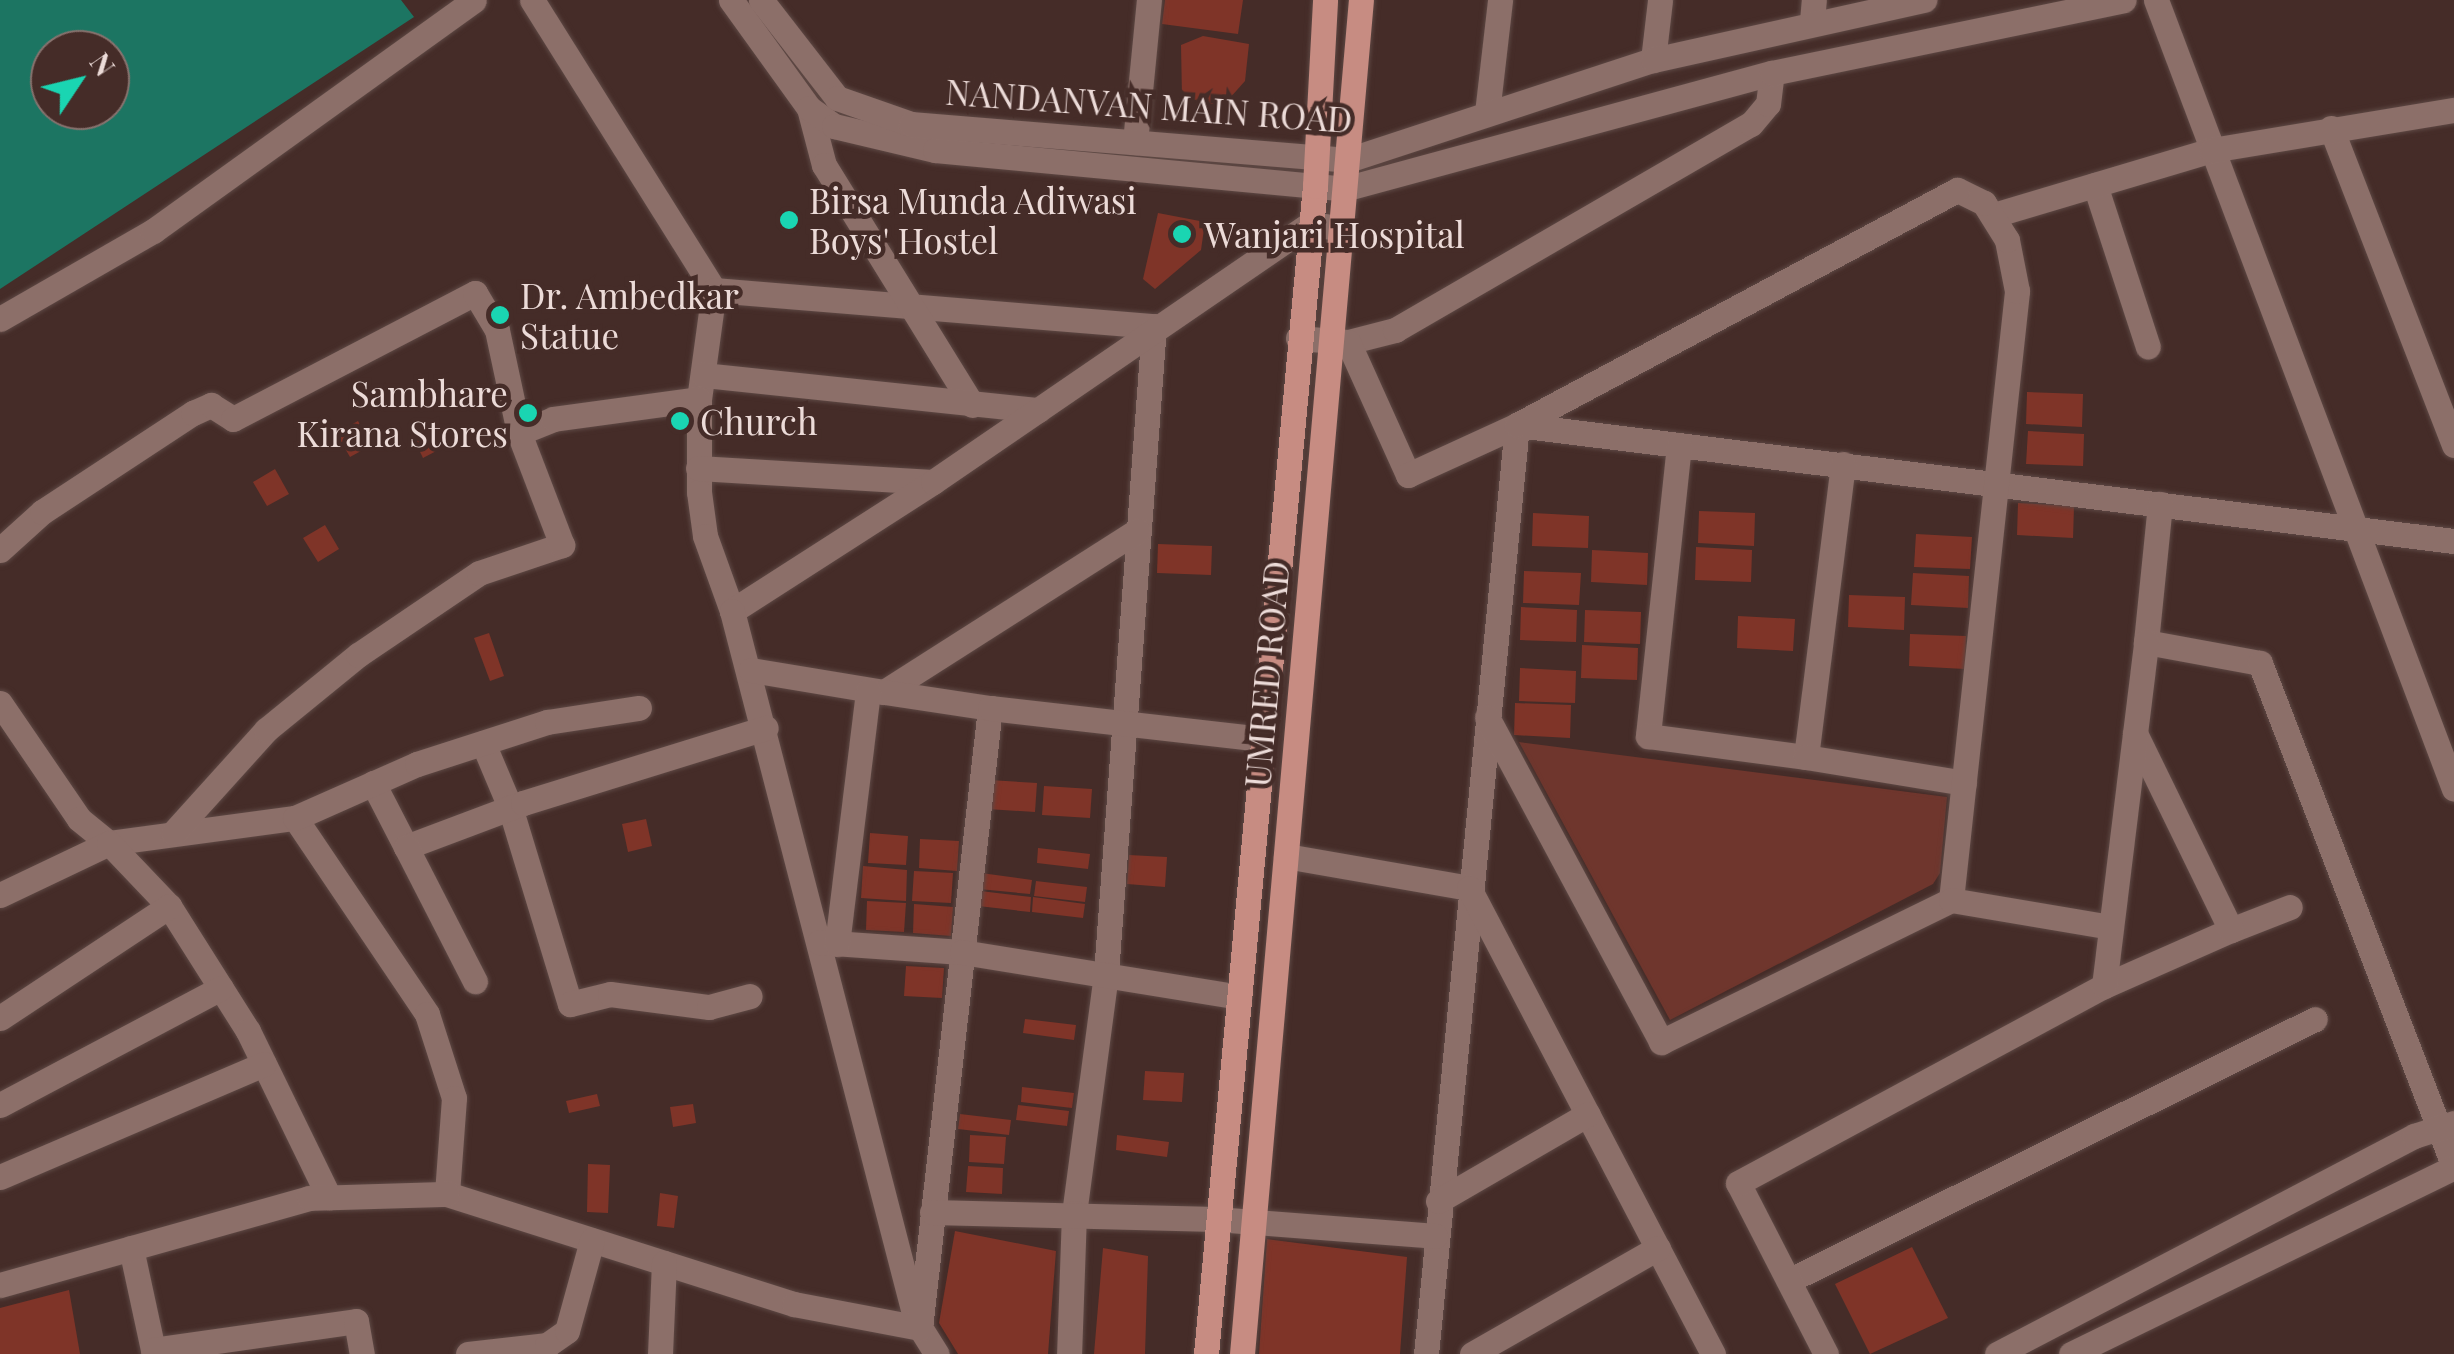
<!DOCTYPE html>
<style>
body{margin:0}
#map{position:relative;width:2454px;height:1354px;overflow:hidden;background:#452c28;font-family:"Playfair Display",serif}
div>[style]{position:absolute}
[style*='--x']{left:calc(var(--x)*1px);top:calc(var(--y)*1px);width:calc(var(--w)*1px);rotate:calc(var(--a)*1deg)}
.green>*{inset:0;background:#6f362d}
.water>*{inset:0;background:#1c7562}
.building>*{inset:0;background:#7f3428}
.roads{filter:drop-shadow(0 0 2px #5d4844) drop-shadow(0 0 2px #5d4844)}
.minor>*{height:25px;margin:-12.5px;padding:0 12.5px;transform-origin:12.5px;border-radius:12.5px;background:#8c6f69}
.tertiary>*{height:25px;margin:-12.5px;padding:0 12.5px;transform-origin:12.5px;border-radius:12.5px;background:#8c6f69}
.secondary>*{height:25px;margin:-12.5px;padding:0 12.5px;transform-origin:12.5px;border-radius:12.5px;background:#8c6f69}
.primary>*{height:25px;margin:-12.5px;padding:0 12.5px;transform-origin:12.5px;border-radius:12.5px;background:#c78c82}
.dots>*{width:28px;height:28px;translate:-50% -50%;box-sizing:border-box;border:5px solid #452c28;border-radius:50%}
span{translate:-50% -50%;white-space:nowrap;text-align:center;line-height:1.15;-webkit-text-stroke:9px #452c28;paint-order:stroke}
.street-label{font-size:35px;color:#ecdbd8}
.poi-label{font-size:35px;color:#ecdbd8}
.left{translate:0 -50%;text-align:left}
.right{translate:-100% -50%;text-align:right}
.north{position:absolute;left:30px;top:30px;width:100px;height:100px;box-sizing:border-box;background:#452c28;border:2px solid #88726e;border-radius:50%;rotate:55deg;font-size:28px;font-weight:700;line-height:40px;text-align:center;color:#ecdbd8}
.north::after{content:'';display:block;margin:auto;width:35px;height:45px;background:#1ad5b2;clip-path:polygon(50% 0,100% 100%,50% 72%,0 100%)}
</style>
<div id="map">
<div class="green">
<div style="clip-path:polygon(1519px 742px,1947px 797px,1940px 873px,1933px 884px,1670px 1020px)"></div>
</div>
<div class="water">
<div style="clip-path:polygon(evenodd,0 0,401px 0,414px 17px,0 289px,0 0,50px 50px,110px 50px,110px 110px,50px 110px,50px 50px)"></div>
</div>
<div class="building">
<div style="clip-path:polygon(1165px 0,1243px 0,1238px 34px,1162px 24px)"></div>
<div style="clip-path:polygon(1203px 36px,1249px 44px,1245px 81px,1229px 99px,1213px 104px,1182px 97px,1181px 45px)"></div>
<div style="clip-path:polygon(1158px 213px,1205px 222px,1201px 250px,1155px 289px,1143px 279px)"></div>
<div style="clip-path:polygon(2027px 392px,2083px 394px,2082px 427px,2026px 424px)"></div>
<div style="clip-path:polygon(358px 421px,372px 445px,350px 457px,336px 433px)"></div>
<div style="clip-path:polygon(430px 422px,442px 448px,423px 458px,410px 431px)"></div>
<div style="clip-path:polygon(2028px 431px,2084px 434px,2083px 466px,2026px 464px)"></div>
<div style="clip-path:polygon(275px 469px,289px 494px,267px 506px,253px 482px)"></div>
<div style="clip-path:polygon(2018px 503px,2074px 506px,2073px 538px,2017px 535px)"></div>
<div style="clip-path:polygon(1699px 511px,1755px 513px,1754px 546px,1698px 543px)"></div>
<div style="clip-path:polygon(1533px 513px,1589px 516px,1588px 548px,1532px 546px)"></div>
<div style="clip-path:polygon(325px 525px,339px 549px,318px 562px,303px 538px)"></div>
<div style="clip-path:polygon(1916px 534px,1972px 537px,1970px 569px,1914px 567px)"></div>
<div style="clip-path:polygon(1158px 544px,1212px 546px,1211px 575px,1157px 573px)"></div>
<div style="clip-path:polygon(1696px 547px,1752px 550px,1751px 582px,1695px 580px)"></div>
<div style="clip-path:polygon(1592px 550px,1648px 553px,1647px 585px,1591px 582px)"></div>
<div style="clip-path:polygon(1524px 571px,1581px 573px,1579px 605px,1523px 603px)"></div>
<div style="clip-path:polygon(1913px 573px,1969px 576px,1968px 608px,1911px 605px)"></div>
<div style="clip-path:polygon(1849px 595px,1905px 597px,1904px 630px,1848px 627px)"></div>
<div style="clip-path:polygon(1521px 607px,1577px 610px,1576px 642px,1520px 640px)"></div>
<div style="clip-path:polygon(1585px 610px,1641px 612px,1640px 644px,1584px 642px)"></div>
<div style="clip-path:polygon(1738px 616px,1795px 619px,1793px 651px,1737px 648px)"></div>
<div style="clip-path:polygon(489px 633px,504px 676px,490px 681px,474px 638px)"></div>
<div style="clip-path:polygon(1910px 634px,1966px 636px,1965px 669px,1909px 666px)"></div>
<div style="clip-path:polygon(1582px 645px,1638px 648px,1637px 680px,1581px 678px)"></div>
<div style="clip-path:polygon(1520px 668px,1576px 671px,1575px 703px,1519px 701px)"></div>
<div style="clip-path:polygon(1515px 703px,1571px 705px,1570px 738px,1514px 735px)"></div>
<div style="clip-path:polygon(989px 780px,1037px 783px,1035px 812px,987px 809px)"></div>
<div style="clip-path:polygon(1044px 786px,1092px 789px,1090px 818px,1042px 815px)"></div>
<div style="clip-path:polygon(646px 819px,652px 846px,628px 852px,622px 824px)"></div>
<div style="clip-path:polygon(870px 833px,908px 836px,906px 865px,868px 863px)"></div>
<div style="clip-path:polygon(920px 839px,959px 841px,957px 871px,919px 868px)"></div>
<div style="clip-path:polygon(1038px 848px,1090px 854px,1088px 869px,1037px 863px)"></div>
<div style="clip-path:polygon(1129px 855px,1167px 857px,1165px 887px,1127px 884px)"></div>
<div style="clip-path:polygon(863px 866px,907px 870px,906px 901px,861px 898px)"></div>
<div style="clip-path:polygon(914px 871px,953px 873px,951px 903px,912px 901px)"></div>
<div style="clip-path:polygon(981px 873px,1032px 880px,1030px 894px,979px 889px)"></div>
<div style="clip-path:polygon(1036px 881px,1087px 887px,1085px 902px,1034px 896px)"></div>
<div style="clip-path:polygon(980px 891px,1031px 897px,1030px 912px,978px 906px)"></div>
<div style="clip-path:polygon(1033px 897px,1085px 904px,1083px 918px,1032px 912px)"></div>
<div style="clip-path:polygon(867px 901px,906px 903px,904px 932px,866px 930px)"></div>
<div style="clip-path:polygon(914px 904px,953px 907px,951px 936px,913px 933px)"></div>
<div style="clip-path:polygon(906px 966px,944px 968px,942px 998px,904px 996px)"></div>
<div style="clip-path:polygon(1025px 1019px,1076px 1025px,1074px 1040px,1023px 1033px)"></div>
<div style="clip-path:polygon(1145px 1071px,1184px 1073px,1182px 1102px,1143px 1100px)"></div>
<div style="clip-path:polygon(1022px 1087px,1074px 1093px,1072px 1108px,1021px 1102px)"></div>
<div style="clip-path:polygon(597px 1094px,600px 1106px,569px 1113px,566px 1101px)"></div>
<div style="clip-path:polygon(693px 1104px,696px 1123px,673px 1127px,670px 1107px)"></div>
<div style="clip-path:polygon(1018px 1105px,1069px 1111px,1067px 1126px,1016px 1120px)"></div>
<div style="clip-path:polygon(960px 1114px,1011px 1120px,1009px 1135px,958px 1129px)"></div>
<div style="clip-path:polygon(970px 1135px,1006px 1137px,1004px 1164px,969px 1162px)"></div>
<div style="clip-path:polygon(1117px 1135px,1169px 1142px,1167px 1157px,1116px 1150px)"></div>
<div style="clip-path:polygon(588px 1164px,610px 1165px,608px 1213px,587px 1212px)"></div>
<div style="clip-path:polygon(968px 1166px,1003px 1168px,1002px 1194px,966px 1192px)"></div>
<div style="clip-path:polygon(660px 1193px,678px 1196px,674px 1228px,657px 1226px)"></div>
<div style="clip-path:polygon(955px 1231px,1056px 1251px,1048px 1354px,958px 1354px,939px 1323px)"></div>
<div style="clip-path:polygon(1267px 1239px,1407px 1257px,1400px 1354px,1259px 1354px)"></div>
<div style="clip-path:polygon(1912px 1247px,1948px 1318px,1870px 1354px,1835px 1284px)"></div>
<div style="clip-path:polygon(1103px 1248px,1148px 1256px,1145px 1354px,1094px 1354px)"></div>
<div style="clip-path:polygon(69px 1290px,80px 1354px,0 1354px,0 1308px)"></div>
</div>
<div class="roads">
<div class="minor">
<div style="--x:532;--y:0;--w:342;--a:57.9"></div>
<div style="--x:714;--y:290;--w:441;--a:4.7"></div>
<div style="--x:1154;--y:326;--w:650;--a:94.24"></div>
<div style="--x:1106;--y:974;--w:241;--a:97.6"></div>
<div style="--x:1074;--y:1213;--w:141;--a:92"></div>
<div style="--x:2156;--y:0;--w:843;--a:69.31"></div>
<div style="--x:1812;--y:21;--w:21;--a:-85"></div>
<div style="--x:1653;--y:60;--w:60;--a:-83.3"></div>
<div style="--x:809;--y:108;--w:59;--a:75.3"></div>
<div style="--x:824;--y:165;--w:282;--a:58.3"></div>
<div style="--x:1487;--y:113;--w:114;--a:-83.4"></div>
<div style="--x:2331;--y:128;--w:340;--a:68.8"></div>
<div style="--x:1135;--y:142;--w:143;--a:-84.4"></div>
<div style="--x:2095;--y:185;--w:170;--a:71.9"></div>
<div style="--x:1994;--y:215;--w:227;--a:-16.6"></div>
<div style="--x:2212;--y:150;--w:245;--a:-9.4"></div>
<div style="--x:714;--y:290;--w:110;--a:97.8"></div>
<div style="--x:699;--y:399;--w:93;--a:90"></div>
<div style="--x:699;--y:492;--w:44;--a:82.2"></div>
<div style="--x:705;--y:536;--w:80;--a:70.2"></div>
<div style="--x:0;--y:319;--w:177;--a:-29.9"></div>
<div style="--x:153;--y:231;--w:395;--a:-35.7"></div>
<div style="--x:1298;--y:338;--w:50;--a:4.6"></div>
<div style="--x:1348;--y:342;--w:49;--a:-14.3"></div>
<div style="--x:1395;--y:330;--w:411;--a:-30.1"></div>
<div style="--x:1751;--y:124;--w:26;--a:-50"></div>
<div style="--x:1768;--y:104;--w:31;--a:-83"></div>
<div style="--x:1348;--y:342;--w:146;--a:65.7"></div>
<div style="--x:1408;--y:475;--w:120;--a:-24.6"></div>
<div style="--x:1517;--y:425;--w:933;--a:95.59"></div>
<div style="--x:703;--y:375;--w:337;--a:6"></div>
<div style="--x:1517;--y:425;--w:944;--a:7.06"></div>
<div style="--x:1679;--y:445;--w:293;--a:96.1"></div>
<div style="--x:1648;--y:736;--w:159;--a:7.6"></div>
<div style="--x:1843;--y:464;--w:295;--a:97.2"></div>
<div style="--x:1806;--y:757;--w:160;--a:9.3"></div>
<div style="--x:698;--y:468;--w:235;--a:3.4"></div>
<div style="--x:933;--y:482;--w:239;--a:147.3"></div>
<div style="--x:732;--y:611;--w:733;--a:75.47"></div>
<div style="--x:916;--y:1321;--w:39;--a:58"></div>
<div style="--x:933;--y:482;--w:457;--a:-34.4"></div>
<div style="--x:1310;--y:224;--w:30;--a:8"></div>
<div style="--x:2160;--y:504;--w:139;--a:95.8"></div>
<div style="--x:2146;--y:642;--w:116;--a:10.4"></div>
<div style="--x:2260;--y:663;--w:540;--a:68.95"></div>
<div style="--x:0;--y:550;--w:57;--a:-42.1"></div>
<div style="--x:42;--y:512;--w:181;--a:-33.3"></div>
<div style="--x:193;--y:413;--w:20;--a:-24"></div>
<div style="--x:211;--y:405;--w:26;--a:32"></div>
<div style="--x:233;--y:419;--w:273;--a:-27.5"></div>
<div style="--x:475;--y:293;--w:43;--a:59.3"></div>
<div style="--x:497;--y:330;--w:105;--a:77.9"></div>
<div style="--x:519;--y:433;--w:37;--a:-22"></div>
<div style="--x:553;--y:419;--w:147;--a:-7.8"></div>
<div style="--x:751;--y:670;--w:135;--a:9.4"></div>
<div style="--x:884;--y:692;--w:301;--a:-32.5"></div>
<div style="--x:0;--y:703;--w:140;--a:55.7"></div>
<div style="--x:79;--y:819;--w:38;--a:39"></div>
<div style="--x:109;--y:843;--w:188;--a:-7.7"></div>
<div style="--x:295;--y:818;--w:236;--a:56"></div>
<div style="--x:427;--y:1014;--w:88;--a:72.2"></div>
<div style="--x:454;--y:1098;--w:96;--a:94.2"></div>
<div style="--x:447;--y:1194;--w:364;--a:17.6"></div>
<div style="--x:794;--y:1304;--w:128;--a:10.8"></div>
<div style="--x:920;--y:1328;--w:624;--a:-83.56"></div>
<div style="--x:990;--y:708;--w:107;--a:-171.4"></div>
<div style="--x:990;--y:708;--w:272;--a:6.5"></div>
<div style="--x:1487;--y:717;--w:369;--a:61.8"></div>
<div style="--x:1661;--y:1042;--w:323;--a:-26.1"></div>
<div style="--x:1951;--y:900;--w:613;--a:-83.81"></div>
<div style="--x:2017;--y:291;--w:52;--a:-101.1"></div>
<div style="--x:2007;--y:240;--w:44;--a:-121.9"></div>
<div style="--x:1984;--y:203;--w:30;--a:-154"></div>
<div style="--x:1957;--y:190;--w:499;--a:151.9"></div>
<div style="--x:483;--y:743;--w:69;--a:67.1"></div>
<div style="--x:510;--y:807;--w:206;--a:73.1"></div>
<div style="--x:570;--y:1004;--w:41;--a:-14"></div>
<div style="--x:610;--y:994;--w:100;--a:7.5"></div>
<div style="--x:709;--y:1007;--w:42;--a:-15"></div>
<div style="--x:373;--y:783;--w:72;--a:62.7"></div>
<div style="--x:406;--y:847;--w:125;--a:-20.6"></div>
<div style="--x:523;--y:803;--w:254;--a:-17.2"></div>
<div style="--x:295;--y:818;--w:133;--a:-23.9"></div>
<div style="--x:417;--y:764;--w:137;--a:-17.9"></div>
<div style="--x:547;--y:722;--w:93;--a:-8.7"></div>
<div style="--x:173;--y:833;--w:139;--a:-47.9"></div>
<div style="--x:266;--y:730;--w:119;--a:-39.2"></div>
<div style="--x:358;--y:655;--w:146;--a:-34.1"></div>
<div style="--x:479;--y:573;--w:88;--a:-18.6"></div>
<div style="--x:562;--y:545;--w:120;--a:-111"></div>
<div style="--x:406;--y:847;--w:151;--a:62.8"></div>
<div style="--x:1286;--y:856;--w:186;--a:9.9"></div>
<div style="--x:1469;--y:888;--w:526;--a:62.36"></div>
<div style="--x:0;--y:895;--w:121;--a:-25.5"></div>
<div style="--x:109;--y:843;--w:87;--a:46.4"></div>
<div style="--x:169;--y:906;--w:148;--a:57.7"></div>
<div style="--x:248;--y:1031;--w:185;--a:64"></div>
<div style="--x:1951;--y:900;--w:162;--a:9.6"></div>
<div style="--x:2231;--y:930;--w:63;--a:-21.3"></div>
<div style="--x:819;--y:942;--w:143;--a:4"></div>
<div style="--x:962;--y:952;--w:281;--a:9.2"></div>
<div style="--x:837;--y:944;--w:255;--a:-83"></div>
<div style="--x:2104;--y:986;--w:139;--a:-23.8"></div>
<div style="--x:2231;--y:930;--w:219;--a:-116"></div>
<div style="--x:0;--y:1018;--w:203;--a:-33.5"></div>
<div style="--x:0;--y:1105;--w:250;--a:-27.9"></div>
<div style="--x:0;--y:1177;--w:287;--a:-23.2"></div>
<div style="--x:1438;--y:1201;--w:173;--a:-30.1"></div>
<div style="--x:932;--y:1212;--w:284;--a:1.4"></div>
<div style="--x:1216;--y:1219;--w:220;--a:4.4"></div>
<div style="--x:131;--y:1248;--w:108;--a:77.8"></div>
<div style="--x:1790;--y:1280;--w:586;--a:-26.43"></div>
<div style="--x:0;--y:1285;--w:321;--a:-15.7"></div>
<div style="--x:309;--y:1198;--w:138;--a:-1.7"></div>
<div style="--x:153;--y:1350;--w:205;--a:-8.1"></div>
<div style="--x:356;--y:1321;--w:34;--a:80"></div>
<div style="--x:468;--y:1354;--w:80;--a:-6.5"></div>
<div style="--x:547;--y:1345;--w:24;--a:-35"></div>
<div style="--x:567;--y:1331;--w:94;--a:-74.6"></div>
<div style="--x:660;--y:1354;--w:91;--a:-87.5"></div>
<div style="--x:1472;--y:1354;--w:214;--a:-29.7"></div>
<div style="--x:1826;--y:1354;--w:192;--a:-117.2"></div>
<div style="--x:1738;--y:1183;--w:416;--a:-28.3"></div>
<div style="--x:2104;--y:986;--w:347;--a:-83"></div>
</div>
<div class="tertiary">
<div style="--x:1997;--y:1354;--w:471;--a:-27.6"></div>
<div style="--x:2414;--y:1136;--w:42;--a:-18"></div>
<div style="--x:2071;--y:1354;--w:426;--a:-26"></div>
</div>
<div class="secondary">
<div style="--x:731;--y:0;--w:133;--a:54.2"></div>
<div style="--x:809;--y:108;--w:31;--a:36"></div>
<div style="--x:834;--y:126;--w:104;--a:13.4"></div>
<div style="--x:935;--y:150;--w:411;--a:5.4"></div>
<div style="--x:1344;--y:189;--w:443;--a:-15.2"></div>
<div style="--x:1772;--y:73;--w:359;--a:-11.7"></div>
<div style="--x:761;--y:0;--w:124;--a:52.2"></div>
<div style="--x:837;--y:98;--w:78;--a:19.4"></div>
<div style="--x:911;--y:124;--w:438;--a:4.7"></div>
<div style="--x:1348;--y:160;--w:321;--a:-18.2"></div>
<div style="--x:1653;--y:60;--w:278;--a:-12.5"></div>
</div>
<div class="primary">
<div style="--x:1206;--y:1354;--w:1173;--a:-84.67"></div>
<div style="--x:1315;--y:186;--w:186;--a:-86.9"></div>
<div style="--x:1242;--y:1354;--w:1359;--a:-84.98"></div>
</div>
</div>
<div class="dots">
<div style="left:789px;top:220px;background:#1ad5b2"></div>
<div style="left:1182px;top:234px;background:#1ad5b2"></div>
<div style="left:500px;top:315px;background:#1ad5b2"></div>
<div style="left:528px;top:413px;background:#1ad5b2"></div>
<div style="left:680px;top:421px;background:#1ad5b2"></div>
</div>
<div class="street-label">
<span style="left:1149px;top:105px;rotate:4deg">NANDANVAN MAIN ROAD</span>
<span style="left:1266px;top:674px;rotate:-85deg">UMRED ROAD</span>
</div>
<div class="poi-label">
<span class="left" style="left:809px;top:220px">Birsa Munda Adiwasi<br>Boys' Hostel</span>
<span class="left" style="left:1204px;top:234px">Wanjari Hospital</span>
<span class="left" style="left:520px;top:315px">Dr. Ambedkar<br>Statue</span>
<span class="right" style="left:508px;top:413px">Sambhare<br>Kirana Stores</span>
<span class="left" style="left:700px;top:421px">Church</span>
</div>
<div class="north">N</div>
</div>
